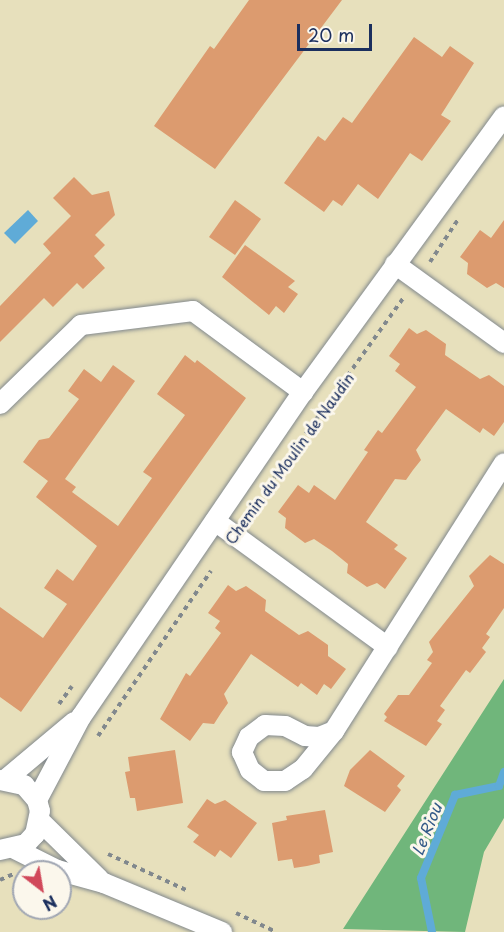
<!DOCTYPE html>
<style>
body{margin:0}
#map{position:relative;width:504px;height:932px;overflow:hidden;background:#e7e0bc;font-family:"Playpen Sans",sans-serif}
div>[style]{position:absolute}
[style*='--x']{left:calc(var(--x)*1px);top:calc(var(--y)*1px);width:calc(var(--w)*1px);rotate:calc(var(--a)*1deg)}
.forest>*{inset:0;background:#70b67b}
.water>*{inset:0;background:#5fabd7}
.stream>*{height:8px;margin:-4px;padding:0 4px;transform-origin:4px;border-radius:4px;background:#5fabd7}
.building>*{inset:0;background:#dc9b6f}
.path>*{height:4px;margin-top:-2px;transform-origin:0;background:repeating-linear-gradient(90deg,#81888d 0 4.5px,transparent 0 9px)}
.roads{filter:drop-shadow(0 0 2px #81888d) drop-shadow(0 0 2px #81888d)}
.street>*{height:20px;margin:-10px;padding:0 10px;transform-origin:10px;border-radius:10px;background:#fff}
span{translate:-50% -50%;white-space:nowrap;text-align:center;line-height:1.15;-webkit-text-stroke:6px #fbf7ec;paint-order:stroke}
.street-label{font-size:15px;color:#1b2f5e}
.water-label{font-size:16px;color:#335a88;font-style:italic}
.north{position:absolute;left:12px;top:860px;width:60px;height:60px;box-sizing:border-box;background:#fbf7ec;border:2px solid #a1a7b3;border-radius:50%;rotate:149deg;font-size:16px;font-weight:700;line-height:24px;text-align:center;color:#1b2f5e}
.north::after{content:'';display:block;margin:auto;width:21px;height:27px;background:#d1495b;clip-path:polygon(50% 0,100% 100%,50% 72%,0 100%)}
.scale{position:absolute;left:297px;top:24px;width:75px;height:27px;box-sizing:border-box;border:3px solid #1b2f5e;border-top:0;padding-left:8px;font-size:18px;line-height:21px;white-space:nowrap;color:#1b2f5e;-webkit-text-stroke:4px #fbf7ec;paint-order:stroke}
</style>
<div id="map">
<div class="forest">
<div style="clip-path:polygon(504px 679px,504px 818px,484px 852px,465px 932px,343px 929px)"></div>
</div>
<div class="water">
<div style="clip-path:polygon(28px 210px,38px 221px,15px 244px,4px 233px)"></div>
</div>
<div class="stream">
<div style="--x:432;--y:932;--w:55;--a:-101.5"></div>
<div style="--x:421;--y:878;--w:90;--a:-67.7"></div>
<div style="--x:455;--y:795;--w:45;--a:-11.6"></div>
<div style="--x:499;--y:786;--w:15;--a:-70"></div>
</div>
<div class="building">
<div style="clip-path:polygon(249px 0,342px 0,215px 169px,154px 126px,210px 46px,214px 49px)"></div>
<div style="clip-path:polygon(414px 37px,442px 57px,450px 46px,474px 63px,441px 115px,451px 121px,422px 161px,410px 153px,378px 199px,358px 184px,342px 206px,333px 200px,324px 212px,284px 183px,318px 136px,325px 141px,343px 117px,352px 123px)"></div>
<div style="clip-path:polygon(74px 177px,92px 195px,109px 191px,115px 215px,95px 235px,105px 245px,94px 256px,105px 268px,83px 289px,77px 283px,53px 307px,44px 298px,0 342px,0 306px,51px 253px,43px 244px,71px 216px,53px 198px)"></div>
<div style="clip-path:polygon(235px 200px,261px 219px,235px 255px,209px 237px)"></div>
<div style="clip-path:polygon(504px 220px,504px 288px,496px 283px,487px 288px,467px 274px,468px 263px,460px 257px,480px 230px,491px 238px)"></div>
<div style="clip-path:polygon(245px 245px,295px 281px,288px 287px,298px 294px,284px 313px,276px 306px,269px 315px,222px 277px)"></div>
<div style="clip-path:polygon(409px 328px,417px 334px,426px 330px,446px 344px,445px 355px,480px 379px,489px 375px,504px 386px,504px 422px,494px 436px,483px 428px,480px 433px,446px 409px,416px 450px,421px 460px,413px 470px,406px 480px,395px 479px,366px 522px,398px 545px,394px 549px,407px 558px,385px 589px,377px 583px,367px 587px,347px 573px,348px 564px,332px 551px,314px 539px,305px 543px,285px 528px,286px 518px,278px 512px,298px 485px,309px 493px,314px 485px,335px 500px,368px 452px,364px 450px,378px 430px,382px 433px,416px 387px,395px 371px,400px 364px,389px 356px)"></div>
<div style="clip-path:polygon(185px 355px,195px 363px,197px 360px,246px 398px,21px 712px,0 697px,0 607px,43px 638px,67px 604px,44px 588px,57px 569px,73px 581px,97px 546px,36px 497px,48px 481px,23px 462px,39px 440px,49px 438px,79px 399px,68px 391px,84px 369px,101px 382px,113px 365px,135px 381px,65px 479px,76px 487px,72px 492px,118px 526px,152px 478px,143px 472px,185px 415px,157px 394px)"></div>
<div style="clip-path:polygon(490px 555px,504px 564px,504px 608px,486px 634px,490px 637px,482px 648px,486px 652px,470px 673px,466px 670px,440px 706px,445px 710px,437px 721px,442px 724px,426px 746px,384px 721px,387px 717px,384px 714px,398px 695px,409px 695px,432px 663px,427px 660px,433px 652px,429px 642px,474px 586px,469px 576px)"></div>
<div style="clip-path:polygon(228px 585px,236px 591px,246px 586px,266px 600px,265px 611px,299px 635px,308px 631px,328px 645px,328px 656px,346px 669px,331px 689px,324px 684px,317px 695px,301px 683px,298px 687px,251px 654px,224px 694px,228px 703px,221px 713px,214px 724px,203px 723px,190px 741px,160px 719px,186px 673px,190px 676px,221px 633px,215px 628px,220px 621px,208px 613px)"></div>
<div style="clip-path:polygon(175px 750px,183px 803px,137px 811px,135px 798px,130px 798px,125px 772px,130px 771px,128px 757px)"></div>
<div style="clip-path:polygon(370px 750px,405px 776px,397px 786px,401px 790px,385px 812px,344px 786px,350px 770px)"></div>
<div style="clip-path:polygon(207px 799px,215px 804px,225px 800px,257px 823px,231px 858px,220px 850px,215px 857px,193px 842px,199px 835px,187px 827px)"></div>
<div style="clip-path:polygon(325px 810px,333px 852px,319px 855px,320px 863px,307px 866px,294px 868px,292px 859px,278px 861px,272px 823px,287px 820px,286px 816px)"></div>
</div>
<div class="path">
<div style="--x:430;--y:262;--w:53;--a:-56.6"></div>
<div style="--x:274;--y:478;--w:223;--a:-54.3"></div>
<div style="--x:59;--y:704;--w:22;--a:-54"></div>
<div style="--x:98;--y:736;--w:200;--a:-55.6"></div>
<div style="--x:108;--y:854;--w:88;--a:24.8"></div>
<div style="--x:0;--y:880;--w:17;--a:-24"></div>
<div style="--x:236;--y:913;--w:44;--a:25.4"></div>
</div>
<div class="roads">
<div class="street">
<div style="--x:395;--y:264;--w:135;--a:35.9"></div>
<div style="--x:0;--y:404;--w:113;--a:-44.3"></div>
<div style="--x:81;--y:325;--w:113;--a:-7.1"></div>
<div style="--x:193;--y:311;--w:137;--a:36.4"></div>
<div style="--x:215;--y:521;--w:214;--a:36.1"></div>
<div style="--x:334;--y:731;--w:16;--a:158"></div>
<div style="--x:319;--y:737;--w:14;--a:-176"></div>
<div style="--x:305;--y:736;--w:22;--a:-153"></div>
<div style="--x:285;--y:726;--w:20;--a:-177"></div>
<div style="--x:265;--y:725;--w:20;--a:143"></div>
<div style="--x:249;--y:737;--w:17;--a:115"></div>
<div style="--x:242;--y:752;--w:20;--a:66"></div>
<div style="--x:250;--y:770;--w:18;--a:38"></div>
<div style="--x:264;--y:781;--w:21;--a:0"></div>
<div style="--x:285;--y:781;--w:22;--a:-34"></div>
<div style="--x:303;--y:769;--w:49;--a:-50.8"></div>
<div style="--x:334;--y:731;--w:317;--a:-57.6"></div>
<div style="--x:0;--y:780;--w:25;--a:12"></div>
<div style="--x:24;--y:785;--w:20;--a:49"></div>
<div style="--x:37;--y:800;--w:11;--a:75"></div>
<div style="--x:40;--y:811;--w:24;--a:102"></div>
<div style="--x:35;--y:834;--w:13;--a:132"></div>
<div style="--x:26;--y:844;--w:27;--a:167"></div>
<div style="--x:5;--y:780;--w:90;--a:-40"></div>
<div style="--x:37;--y:800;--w:94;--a:-62.1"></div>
<div style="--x:81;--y:717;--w:394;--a:-55.7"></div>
<div style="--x:303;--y:392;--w:341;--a:-53.9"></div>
<div style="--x:40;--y:821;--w:83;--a:44.5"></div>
<div style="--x:15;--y:849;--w:47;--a:26.6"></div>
<div style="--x:57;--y:870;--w:49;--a:15.5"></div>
<div style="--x:104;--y:883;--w:128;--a:22.6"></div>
</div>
</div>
<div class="street-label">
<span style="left:289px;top:458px;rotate:-54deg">Chemin du Moulin de Naudin</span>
</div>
<div class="water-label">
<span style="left:426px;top:829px;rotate:-68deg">Le Riou</span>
</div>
<div class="north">N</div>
<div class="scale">20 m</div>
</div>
